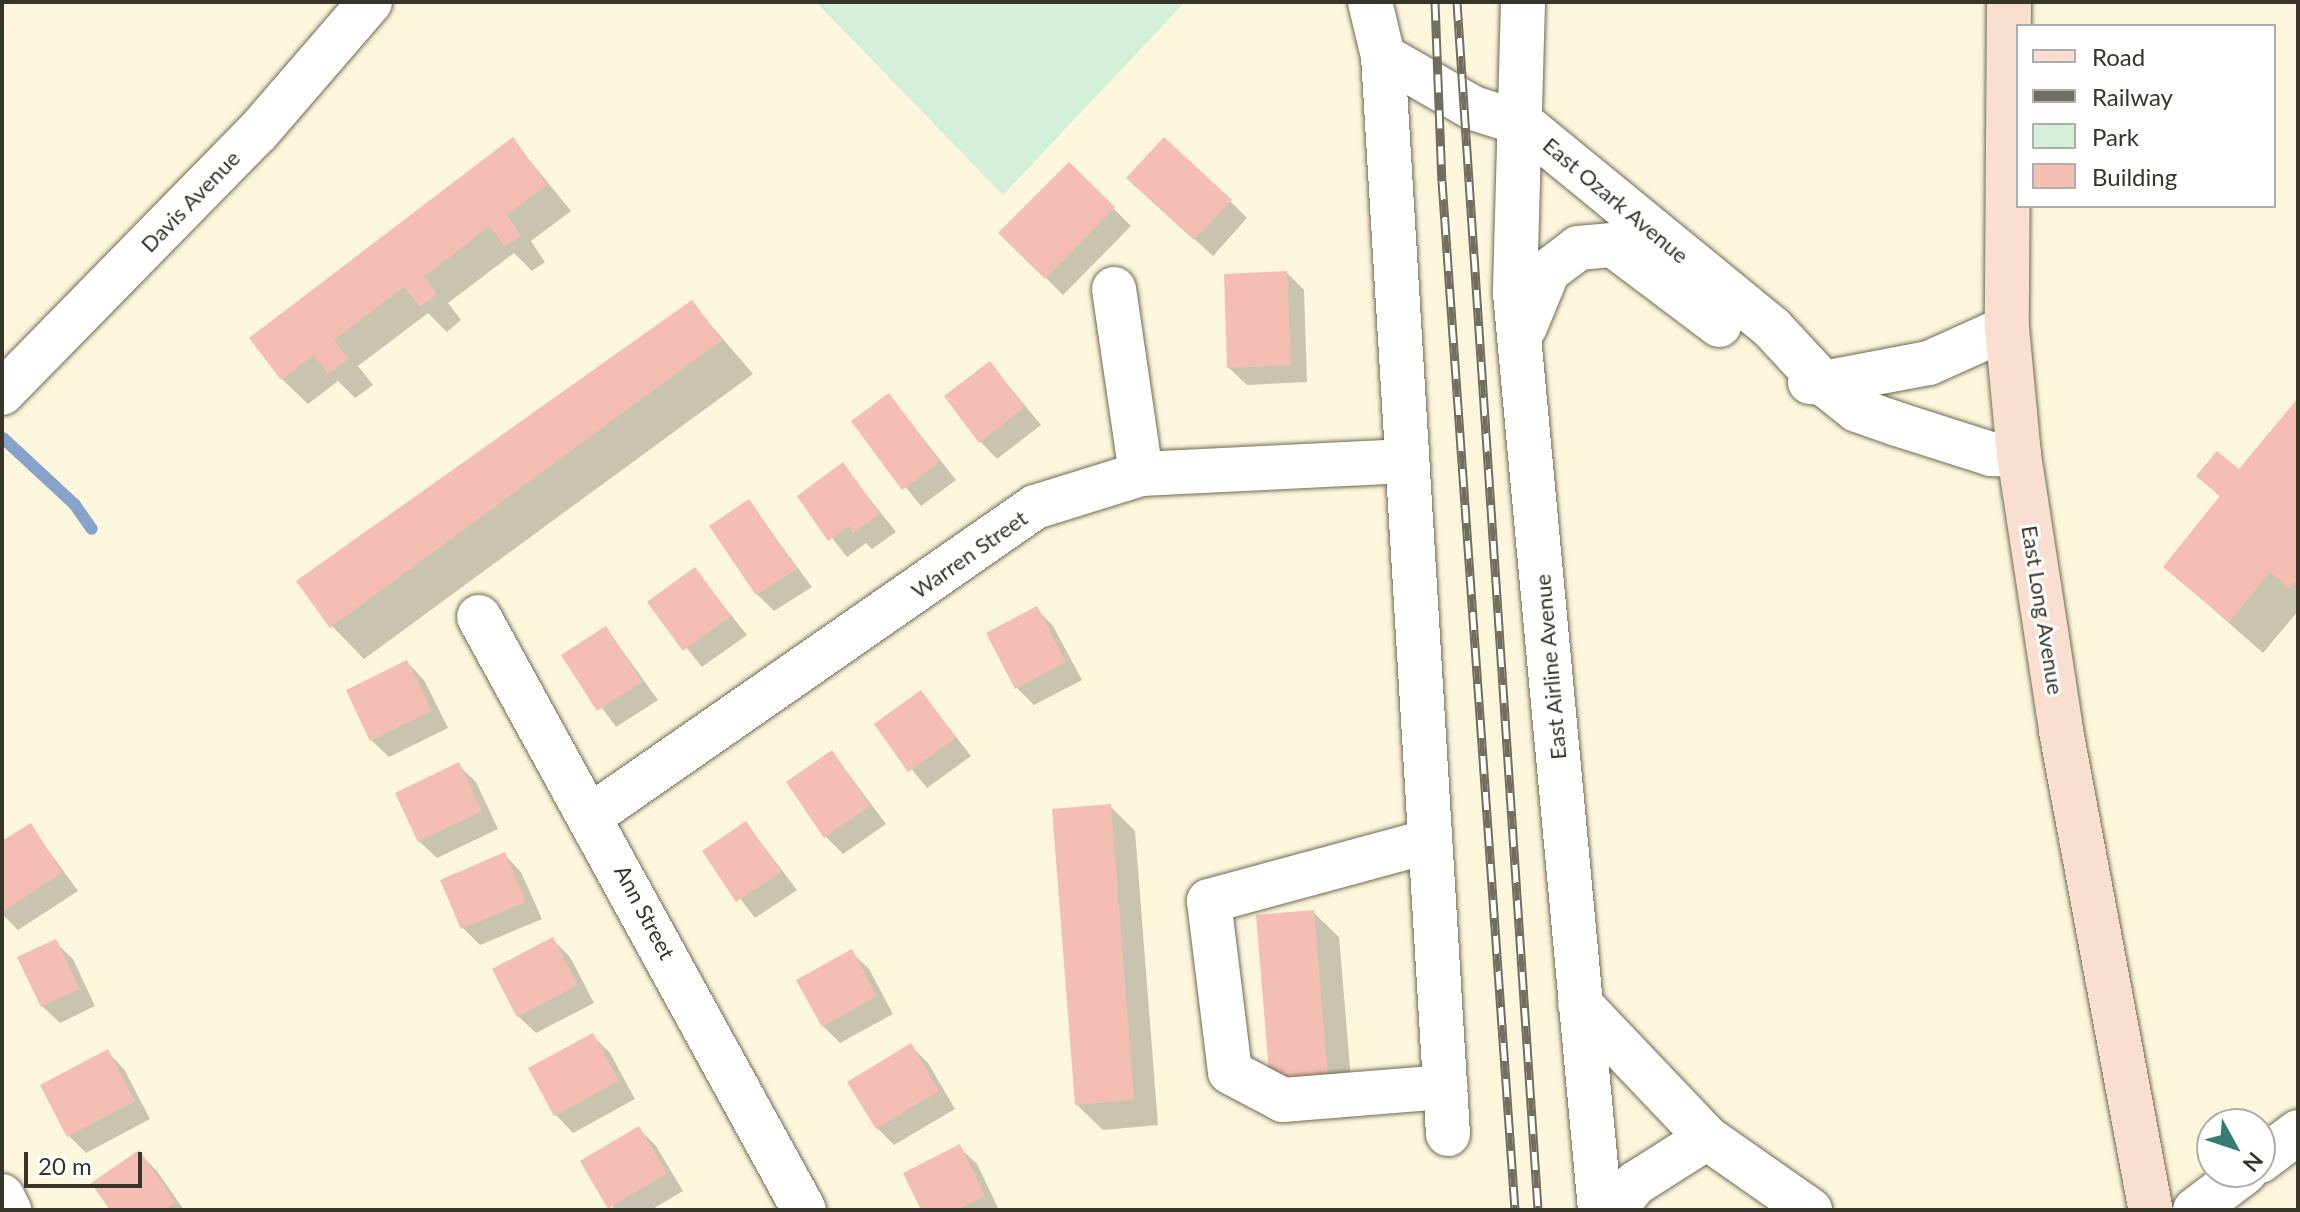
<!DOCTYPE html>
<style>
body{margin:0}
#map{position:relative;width:2300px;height:1212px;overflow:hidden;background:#fcf6dc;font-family:Lato,sans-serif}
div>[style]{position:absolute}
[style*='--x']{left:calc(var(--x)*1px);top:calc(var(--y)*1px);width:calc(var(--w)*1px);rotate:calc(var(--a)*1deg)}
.green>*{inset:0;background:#d3efd9}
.shadow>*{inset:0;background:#0003}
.stream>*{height:12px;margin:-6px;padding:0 6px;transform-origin:6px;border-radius:6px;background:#88a3cb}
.building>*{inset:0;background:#f5beb2}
.roads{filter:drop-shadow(0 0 2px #706a54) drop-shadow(0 0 2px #706a54)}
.minor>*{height:44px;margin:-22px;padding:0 22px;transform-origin:22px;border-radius:22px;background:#fff}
.major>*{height:44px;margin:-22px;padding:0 22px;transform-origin:22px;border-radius:22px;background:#fadfd1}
.rail>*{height:9px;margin-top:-4.5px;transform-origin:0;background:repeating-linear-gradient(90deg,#fff 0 18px,#726e5f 0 36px);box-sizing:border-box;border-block:2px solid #726e5f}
span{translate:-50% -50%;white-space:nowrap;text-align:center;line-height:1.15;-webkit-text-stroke:6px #fff;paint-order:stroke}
.street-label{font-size:22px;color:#37342a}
.frame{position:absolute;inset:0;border:4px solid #37342a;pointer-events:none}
.legend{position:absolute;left:2016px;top:24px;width:260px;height:184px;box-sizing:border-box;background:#fff;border:2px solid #afaeaa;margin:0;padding:10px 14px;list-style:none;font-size:24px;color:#37342a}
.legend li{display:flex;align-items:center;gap:16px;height:40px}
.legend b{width:40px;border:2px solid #afaeaa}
.north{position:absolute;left:2196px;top:1108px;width:80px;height:80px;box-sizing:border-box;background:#fff;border:2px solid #afaeaa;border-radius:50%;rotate:130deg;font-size:22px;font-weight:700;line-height:32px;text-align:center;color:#37342a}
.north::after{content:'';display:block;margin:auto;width:28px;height:36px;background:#367c72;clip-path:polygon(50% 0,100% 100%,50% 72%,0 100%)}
.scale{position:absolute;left:24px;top:1152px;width:118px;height:36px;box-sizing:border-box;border:4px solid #37342a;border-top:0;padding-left:10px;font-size:24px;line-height:28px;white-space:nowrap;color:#37342a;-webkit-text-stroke:6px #fff;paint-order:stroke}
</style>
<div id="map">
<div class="green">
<div style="clip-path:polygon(816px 2px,1185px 2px,1003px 195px)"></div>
</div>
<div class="shadow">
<div style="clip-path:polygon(513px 140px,571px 211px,531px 241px,545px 262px,532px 271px,514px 253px,448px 303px,461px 320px,447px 332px,428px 313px,358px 366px,373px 385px,355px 398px,338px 381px,308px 404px,282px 379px)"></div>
<div style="clip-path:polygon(1069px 164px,1131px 226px,1063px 295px,1001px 233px)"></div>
<div style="clip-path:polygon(1146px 195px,1230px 201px,1247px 218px,1213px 256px)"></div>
<div style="clip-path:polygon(1287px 273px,1304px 290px,1307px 382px,1247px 385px,1229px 368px)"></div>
<div style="clip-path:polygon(692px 303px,753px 374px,364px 659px,332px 626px)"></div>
<div style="clip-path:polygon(990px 363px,1041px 425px,997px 459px,980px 441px)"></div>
<div style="clip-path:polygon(889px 395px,956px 480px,921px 506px,853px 422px)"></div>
<div style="clip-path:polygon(2298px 401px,2298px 611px,2263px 653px,2165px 567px,2221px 498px,2199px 476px,2239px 472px)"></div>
<div style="clip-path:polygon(843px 465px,896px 532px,872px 549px,866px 543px,847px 557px,800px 497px)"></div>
<div style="clip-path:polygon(748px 501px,812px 587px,774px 611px,757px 594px)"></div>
<div style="clip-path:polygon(695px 570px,747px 635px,702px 667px,650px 602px)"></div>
<div style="clip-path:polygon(1036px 608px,1053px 626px,1082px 680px,1034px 705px,1017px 688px)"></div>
<div style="clip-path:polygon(606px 628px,658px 700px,616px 727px,564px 656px)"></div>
<div style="clip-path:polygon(407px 662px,424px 680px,448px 728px,389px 757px,371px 740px)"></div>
<div style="clip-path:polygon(921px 692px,971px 756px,927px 788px,876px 725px)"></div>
<div style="clip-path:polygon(832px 752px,886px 824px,843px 854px,826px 837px)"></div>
<div style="clip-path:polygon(458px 765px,476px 782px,498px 829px,437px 858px,419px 841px)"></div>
<div style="clip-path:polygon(1110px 806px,1135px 831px,1158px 1125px,1103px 1130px,1077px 1105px)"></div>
<div style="clip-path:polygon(746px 823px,797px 890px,755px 918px,705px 852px)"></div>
<div style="clip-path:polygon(30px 825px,78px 891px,18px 930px,2px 914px,2px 843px)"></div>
<div style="clip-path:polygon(504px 854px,521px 872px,542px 919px,480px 945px,463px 928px)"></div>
<div style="clip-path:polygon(1313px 912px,1339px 937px,1353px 1103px,1298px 1108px)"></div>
<div style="clip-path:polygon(553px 940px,570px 957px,594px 1003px,536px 1033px,518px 1016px)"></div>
<div style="clip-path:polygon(55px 942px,73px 959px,95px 1006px,60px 1023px,42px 1006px)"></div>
<div style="clip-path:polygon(851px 952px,869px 969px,893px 1014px,840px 1043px,823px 1026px)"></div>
<div style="clip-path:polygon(593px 1036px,610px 1053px,635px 1099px,573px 1133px,556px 1115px,531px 1069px)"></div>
<div style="clip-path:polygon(911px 1046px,928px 1063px,955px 1109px,894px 1145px,877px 1128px)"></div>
<div style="clip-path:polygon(107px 1052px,124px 1069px,150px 1119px,86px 1153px,69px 1136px)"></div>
<div style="clip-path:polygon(639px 1129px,656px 1146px,683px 1191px,651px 1210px,612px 1210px)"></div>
<div style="clip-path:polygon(959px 1147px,977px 1164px,999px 1210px,923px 1210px)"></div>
<div style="clip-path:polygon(139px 1153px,156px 1170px,184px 1210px,112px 1210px)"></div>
</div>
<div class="stream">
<div style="--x:3;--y:438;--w:98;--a:42.9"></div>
<div style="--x:75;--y:505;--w:29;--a:55"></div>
</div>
<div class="building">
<div style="clip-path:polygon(513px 137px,547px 185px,507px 215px,521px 236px,505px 247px,490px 226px,424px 277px,437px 294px,420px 307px,404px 287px,334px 340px,349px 359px,328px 374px,314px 355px,281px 380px,249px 338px)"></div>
<div style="clip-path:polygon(1164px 137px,1232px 200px,1194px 240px,1126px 178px)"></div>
<div style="clip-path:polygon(1069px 162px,1115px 207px,1045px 279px,998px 233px)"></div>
<div style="clip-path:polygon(1287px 271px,1291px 365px,1227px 368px,1224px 274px)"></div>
<div style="clip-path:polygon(692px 300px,722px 340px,330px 628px,296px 581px)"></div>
<div style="clip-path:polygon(990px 361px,1025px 407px,979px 443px,944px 396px)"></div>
<div style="clip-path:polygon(889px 393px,940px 462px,902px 490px,851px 421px)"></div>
<div style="clip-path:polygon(2298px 398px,2298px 579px,2290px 589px,2270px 572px,2229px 622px,2163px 567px,2220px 496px,2196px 476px,2217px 451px,2239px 469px)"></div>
<div style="clip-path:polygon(843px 462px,880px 514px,853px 533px,849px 526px,828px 541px,797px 496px)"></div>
<div style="clip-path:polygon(749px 499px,797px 569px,756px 595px,709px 526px)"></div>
<div style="clip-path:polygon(695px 567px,731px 616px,683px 651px,647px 602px)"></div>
<div style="clip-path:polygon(1037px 606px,1066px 662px,1015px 689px,986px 633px)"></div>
<div style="clip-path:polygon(606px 626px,642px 682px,597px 711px,561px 655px)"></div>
<div style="clip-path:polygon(407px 660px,432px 711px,370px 741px,346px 690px)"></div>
<div style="clip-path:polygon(921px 690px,956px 738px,908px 772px,874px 724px)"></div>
<div style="clip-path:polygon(832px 750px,870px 806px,824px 838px,786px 782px)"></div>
<div style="clip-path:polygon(459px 762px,482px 811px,418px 842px,395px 793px)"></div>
<div style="clip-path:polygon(1111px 804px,1134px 1100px,1075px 1105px,1052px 809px)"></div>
<div style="clip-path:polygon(746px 821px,781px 872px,736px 902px,702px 851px)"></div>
<div style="clip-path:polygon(31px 823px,62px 873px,2px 912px,2px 841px)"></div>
<div style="clip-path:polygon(505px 852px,526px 902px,461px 929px,440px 880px)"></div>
<div style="clip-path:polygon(1314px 910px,1328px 1078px,1270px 1084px,1256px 915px)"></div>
<div style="clip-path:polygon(553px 937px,578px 985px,517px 1017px,492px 969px)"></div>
<div style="clip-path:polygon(56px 939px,79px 989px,41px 1007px,17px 957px)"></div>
<div style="clip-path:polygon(852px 949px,877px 996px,822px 1027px,796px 980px)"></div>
<div style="clip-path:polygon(593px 1033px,619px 1081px,554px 1116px,528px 1068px)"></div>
<div style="clip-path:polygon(911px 1043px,939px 1091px,876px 1129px,847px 1082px)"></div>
<div style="clip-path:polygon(108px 1049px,135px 1101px,67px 1137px,40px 1085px)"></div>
<div style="clip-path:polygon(639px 1126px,667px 1173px,608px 1209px,580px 1161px)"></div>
<div style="clip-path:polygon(960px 1144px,985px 1196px,957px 1210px,921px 1210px,903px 1173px)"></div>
<div style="clip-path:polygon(139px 1150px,175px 1202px,164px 1210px,110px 1210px,91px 1183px)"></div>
</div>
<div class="roads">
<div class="minor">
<div style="--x:1370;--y:2;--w:56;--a:76.5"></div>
<div style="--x:1383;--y:56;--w:1080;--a:86.55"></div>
<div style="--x:1523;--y:2;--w:291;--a:91.6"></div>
<div style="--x:1515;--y:293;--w:921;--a:84.7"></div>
<div style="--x:1383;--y:56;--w:104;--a:30"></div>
<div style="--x:1473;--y:108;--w:52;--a:17.7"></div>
<div style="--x:1523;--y:124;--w:322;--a:39.3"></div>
<div style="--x:1772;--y:328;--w:75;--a:47.2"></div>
<div style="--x:1823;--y:383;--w:108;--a:-10.7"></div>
<div style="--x:1929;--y:363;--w:85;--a:-24.2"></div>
<div style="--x:1114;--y:289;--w:187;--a:81.7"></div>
<div style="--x:1525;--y:327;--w:61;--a:-67.7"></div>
<div style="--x:1548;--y:271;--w:38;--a:-37"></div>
<div style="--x:1578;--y:248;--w:35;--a:-5"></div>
<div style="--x:1613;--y:245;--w:133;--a:37"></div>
<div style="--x:1810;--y:382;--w:13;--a:4"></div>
<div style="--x:1823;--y:383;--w:43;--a:38.5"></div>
<div style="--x:1857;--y:410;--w:42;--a:19.3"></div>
<div style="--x:1897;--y:424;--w:99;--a:17.7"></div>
<div style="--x:1991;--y:454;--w:28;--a:2"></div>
<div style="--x:2;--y:393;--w:364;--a:-45.6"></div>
<div style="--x:257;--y:133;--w:173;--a:-49.2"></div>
<div style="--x:479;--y:617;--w:676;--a:61.27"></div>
<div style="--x:592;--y:815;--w:540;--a:-34.81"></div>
<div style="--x:1035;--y:507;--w:111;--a:-17.3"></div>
<div style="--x:1141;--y:474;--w:266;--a:-2.8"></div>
<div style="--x:1430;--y:841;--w:229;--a:164.8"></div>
<div style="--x:1209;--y:901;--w:172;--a:83"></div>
<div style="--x:1230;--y:1072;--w:60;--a:27.8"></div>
<div style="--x:1283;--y:1100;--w:163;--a:-4.6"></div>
<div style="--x:1580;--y:1004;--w:185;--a:46.5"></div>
<div style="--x:1707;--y:1138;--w:126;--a:35"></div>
<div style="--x:2260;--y:1161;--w:48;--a:-37.3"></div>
<div style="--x:2;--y:1196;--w:16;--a:63"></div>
<div style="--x:1613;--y:1210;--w:35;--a:-50"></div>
<div style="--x:1636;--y:1183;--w:84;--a:-32.4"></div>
<div style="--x:2195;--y:1210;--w:63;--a:-37.2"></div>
</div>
<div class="major">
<div style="--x:2009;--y:2;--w:326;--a:90.4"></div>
<div style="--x:2007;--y:328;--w:128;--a:84.6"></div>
<div style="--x:2019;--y:455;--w:279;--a:81.3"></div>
<div style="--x:2061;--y:731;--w:487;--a:79.4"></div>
</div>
</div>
<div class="rail">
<div style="--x:1435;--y:2;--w:179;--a:87.8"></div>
<div style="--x:1442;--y:181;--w:1032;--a:85.94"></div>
<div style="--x:1457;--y:2;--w:1211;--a:86.16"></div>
</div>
<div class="street-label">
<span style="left:1616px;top:200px;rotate:40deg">East Ozark Avenue</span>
<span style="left:190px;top:201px;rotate:-46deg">Davis Avenue</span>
<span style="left:969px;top:554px;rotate:-35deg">Warren Street</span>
<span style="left:2043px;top:610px;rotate:81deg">East Long Avenue</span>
<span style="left:1550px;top:667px;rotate:-95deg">East Airline Avenue</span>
<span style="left:645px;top:912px;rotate:62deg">Ann Street</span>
</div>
<div class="frame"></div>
<ul class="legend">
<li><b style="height:10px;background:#fadfd1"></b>Road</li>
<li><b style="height:10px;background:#726e5f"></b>Railway</li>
<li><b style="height:22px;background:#d3efd9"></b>Park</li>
<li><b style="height:22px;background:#f5beb2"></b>Building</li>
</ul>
<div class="north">N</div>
<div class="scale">20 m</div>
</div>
